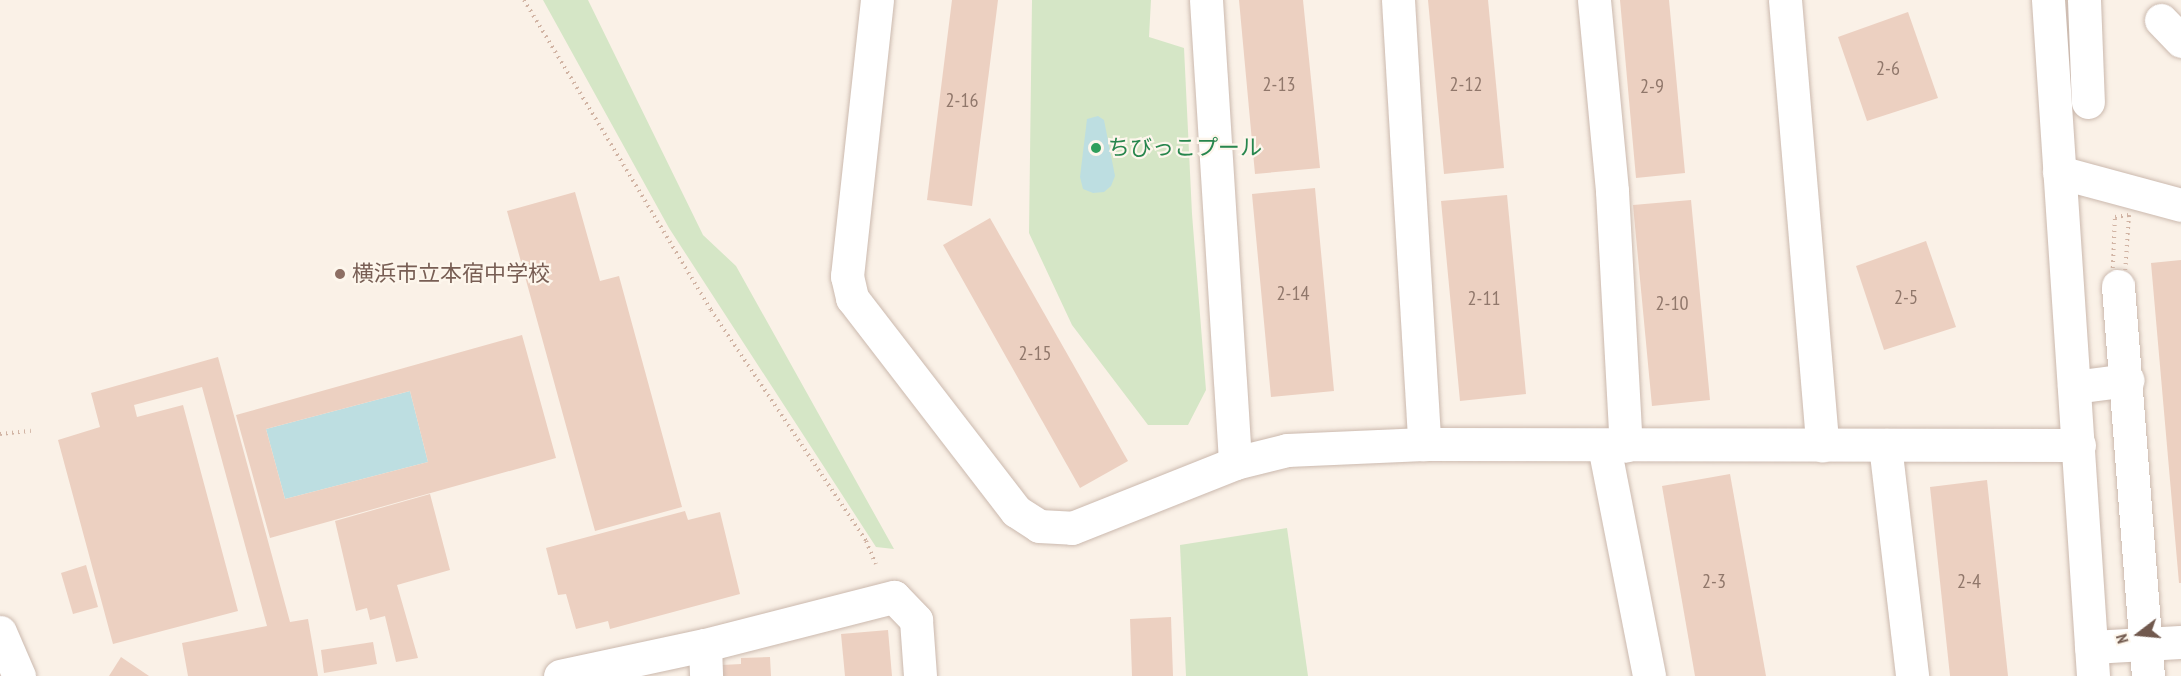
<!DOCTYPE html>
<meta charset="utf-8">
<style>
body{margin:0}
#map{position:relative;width:2181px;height:676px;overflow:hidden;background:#faf1e7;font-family:"PT Sans Narrow","Noto Sans JP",sans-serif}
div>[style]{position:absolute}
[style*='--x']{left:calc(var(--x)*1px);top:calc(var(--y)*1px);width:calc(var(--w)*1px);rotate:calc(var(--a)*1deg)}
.green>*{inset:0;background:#d5e6c6}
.water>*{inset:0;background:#bddee1}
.building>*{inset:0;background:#ecd0c1}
.path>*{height:4px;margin-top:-2px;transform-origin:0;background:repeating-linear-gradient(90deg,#d1b4a4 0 1.5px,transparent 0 6px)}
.roads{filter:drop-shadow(0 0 2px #cbb9ae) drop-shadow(0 0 2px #cbb9ae)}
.minor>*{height:33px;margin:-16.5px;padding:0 16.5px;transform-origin:16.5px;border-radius:16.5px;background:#fff}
.dots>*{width:16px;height:16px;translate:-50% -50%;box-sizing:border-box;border:3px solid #fdf6ec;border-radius:50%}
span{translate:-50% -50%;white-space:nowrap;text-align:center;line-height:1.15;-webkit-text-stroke:4.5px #fdf6ec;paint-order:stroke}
.number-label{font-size:20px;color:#90776b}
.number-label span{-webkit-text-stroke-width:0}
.leisure-label{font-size:22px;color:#27864d}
.left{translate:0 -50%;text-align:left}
.education-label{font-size:22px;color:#785e54}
.north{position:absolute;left:2109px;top:604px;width:60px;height:60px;-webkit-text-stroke:4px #fdf6ec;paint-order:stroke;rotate:254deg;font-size:16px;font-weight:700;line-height:24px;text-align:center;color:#71594e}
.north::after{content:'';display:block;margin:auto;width:21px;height:27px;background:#71594e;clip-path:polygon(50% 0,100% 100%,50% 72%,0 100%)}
</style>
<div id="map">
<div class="green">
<div style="clip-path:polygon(543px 0,588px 0,703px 235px,736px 266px,894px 549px,876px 547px,669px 228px)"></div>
<div style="clip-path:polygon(1032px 0,1151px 0,1149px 37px,1184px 48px,1192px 214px,1206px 390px,1188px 425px,1148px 425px,1072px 325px,1029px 233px)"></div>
<div style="clip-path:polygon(1287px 528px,1308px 676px,1186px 676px,1180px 545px)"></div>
</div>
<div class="water">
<div style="clip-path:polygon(1098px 116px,1104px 120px,1115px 176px,1111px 186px,1104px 192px,1093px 193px,1083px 189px,1080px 177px,1087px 119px)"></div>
<div style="clip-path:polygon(410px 391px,428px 462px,285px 499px,266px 429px)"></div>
</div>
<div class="building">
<div style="clip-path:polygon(952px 0,998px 0,972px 206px,927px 200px)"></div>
<div style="clip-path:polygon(1239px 0,1303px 0,1320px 168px,1255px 174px)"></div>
<div style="clip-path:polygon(1428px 0,1488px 0,1504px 168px,1444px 174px)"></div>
<div style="clip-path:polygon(1620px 0,1669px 0,1685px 173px,1636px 178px)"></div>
<div style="clip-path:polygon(1908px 12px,1938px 98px,1867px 121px,1838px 37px)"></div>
<div style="clip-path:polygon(1315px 188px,1334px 391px,1271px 397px,1252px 194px)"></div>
<div style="clip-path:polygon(575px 192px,600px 281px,619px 276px,682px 507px,595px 531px,507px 211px)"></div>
<div style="clip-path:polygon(1507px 195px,1526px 394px,1460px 401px,1441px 201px)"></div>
<div style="clip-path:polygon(1691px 200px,1710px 400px,1652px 406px,1633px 205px)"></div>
<div style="clip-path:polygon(990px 218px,1128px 461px,1080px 488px,943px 245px)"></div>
<div style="clip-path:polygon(1926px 241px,1956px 327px,1884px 350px,1856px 266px)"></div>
<div style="clip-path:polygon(2181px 260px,2181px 583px,2179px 583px,2151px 263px)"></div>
<div style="clip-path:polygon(evenodd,522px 335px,556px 458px,270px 538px,236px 415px,522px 335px,410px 391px,428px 462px,285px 499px,266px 429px,410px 391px)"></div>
<div style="clip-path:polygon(218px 357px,290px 622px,308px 619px,318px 676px,188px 676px,182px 643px,267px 626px,202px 387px,134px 405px,137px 417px,183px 405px,238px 611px,113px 644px,58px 440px,100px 427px,91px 393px)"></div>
<div style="clip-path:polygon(1730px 474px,1766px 676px,1695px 676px,1662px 486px)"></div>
<div style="clip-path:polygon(1987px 480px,2008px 676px,1950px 676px,1930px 487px)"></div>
<div style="clip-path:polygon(430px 494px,450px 570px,397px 585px,418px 658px,396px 662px,385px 616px,370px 620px,367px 608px,356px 611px,335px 521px)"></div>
<div style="clip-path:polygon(685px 511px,688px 520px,720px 512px,740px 594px,610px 629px,608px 621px,576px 629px,566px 594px,558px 595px,546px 548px)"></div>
<div style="clip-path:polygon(86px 565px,98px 607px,73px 614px,61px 573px)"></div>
<div style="clip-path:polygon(1171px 617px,1173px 676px,1132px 676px,1130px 619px)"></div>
<div style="clip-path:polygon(888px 630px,892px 676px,845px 676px,841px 634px)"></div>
<div style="clip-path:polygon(373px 642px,377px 664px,324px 673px,321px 650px)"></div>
<div style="clip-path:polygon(121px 657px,149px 676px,109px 676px)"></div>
<div style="clip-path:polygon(770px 657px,771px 676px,723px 676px,722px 665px,741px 664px,741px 658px)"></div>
</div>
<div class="path">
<div style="--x:524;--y:0;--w:362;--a:58.9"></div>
<div style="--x:711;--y:310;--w:278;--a:56.1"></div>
<div style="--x:866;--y:541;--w:25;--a:67"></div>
<div style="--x:2129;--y:215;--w:71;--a:94"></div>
<div style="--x:2124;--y:286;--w:12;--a:180"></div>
<div style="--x:2112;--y:286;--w:69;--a:-87.5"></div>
<div style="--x:2115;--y:217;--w:14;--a:-8"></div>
<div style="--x:0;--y:434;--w:31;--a:-6"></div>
</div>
<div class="roads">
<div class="minor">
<div style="--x:877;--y:0;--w:278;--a:96.2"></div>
<div style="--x:847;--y:276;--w:23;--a:77"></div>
<div style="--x:852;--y:298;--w:269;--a:52.4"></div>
<div style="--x:1016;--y:511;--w:27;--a:33"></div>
<div style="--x:1039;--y:526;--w:33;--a:3"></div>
<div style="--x:1072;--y:528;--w:175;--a:-21.7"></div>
<div style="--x:1235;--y:463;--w:54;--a:-14"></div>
<div style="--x:1287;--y:450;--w:137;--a:-2.5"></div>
<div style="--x:1424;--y:444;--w:655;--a:0.09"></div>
<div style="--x:1206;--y:0;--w:464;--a:86.4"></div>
<div style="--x:1398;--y:0;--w:445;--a:86.6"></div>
<div style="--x:1594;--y:0;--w:192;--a:84.6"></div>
<div style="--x:1612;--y:191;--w:255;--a:86.9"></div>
<div style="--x:1785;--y:0;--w:447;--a:85.2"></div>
<div style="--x:2048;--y:0;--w:677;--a:86.19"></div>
<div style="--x:2084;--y:0;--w:102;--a:87.8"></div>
<div style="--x:2161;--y:20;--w:29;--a:46"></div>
<div style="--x:2059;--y:172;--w:126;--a:15.1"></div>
<div style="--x:2118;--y:286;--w:391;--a:85.6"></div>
<div style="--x:2074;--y:387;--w:54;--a:-7.4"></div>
<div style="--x:1885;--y:445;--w:233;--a:83.3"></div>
<div style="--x:1604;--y:446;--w:234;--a:78.9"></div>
<div style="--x:0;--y:632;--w:48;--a:66.6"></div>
<div style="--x:705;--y:645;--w:31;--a:88"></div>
<div style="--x:2091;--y:647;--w:90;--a:-3.2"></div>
<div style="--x:560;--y:676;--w:148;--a:-12.1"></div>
<div style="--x:705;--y:645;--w:195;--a:-14.3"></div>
<div style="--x:894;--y:597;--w:32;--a:46"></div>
<div style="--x:916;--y:620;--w:56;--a:85.9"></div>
</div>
</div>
<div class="dots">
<div style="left:1096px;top:148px;background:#2e9e5b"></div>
<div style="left:340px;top:274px;background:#8d6e63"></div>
</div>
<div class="number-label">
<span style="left:1888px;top:68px">2-6</span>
<span style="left:1279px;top:84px">2-13</span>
<span style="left:1466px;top:84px">2-12</span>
<span style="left:1652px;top:86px">2-9</span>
<span style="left:962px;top:100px">2-16</span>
<span style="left:1293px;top:293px">2-14</span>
<span style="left:1906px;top:297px">2-5</span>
<span style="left:1484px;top:298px">2-11</span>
<span style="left:1672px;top:303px">2-10</span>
<span style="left:1035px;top:353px">2-15</span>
<span style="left:1714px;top:581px">2-3</span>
<span style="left:1969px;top:581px">2-4</span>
</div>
<div class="leisure-label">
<span class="left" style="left:1108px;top:148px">ちびっこプール</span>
</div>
<div class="education-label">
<span class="left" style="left:352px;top:274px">横浜市立本宿中学校</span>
</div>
<div class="north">N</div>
</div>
